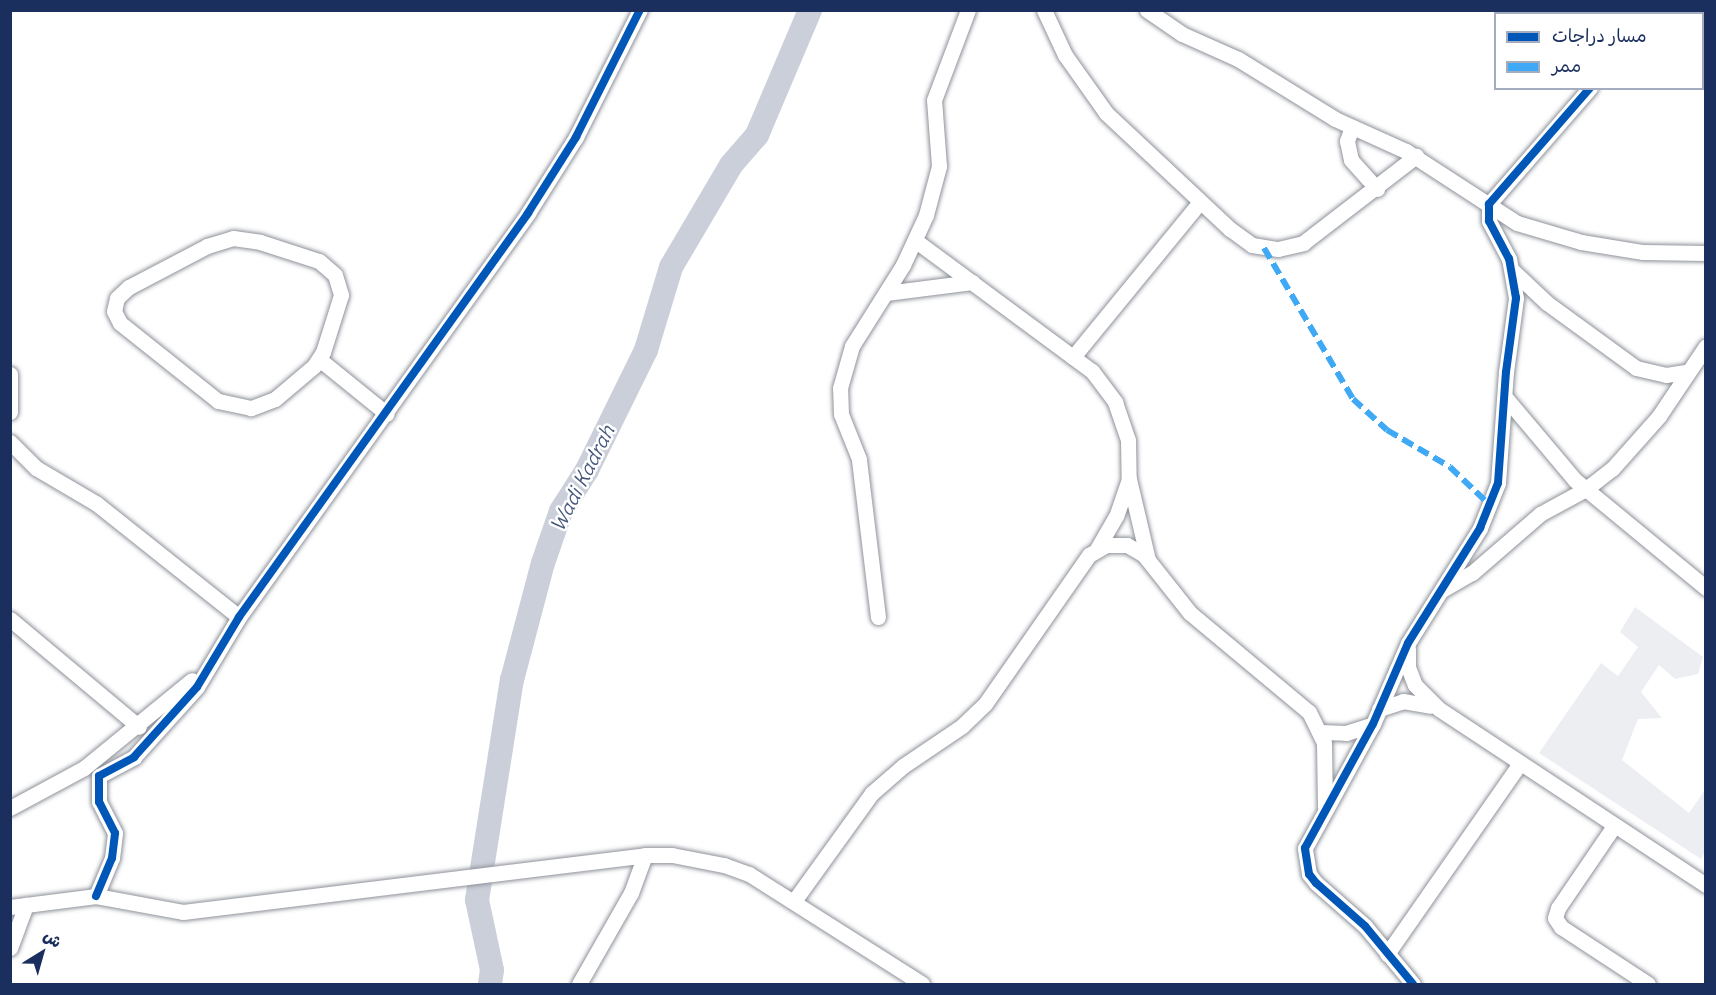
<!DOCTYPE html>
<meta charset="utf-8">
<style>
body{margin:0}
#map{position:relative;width:1716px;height:995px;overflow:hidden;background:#fff;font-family:Delius,"Playpen Sans Arabic",sans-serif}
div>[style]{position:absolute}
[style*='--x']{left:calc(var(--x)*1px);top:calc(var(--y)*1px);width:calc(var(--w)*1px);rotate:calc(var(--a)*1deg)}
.green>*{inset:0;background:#edeef2}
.river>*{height:24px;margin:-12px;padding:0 12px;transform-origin:12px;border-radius:12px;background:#cbcfda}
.roads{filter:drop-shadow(0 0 2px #8e929a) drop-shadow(0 0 2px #8e929a)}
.minor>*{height:15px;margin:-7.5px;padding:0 7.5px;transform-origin:7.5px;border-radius:7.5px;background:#fff}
.quiet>*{height:6px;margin-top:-3px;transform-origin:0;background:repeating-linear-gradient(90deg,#3fa9f5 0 12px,transparent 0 18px)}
.cycleway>*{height:8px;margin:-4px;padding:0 4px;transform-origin:4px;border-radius:4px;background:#0057b8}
span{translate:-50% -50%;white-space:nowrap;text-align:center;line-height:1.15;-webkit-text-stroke:5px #fff;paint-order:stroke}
.water-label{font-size:20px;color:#49597e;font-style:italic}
.frame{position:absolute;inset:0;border:12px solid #1b2f5e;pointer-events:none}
.legend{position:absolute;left:1494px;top:12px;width:210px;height:78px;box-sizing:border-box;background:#fff;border:2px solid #a4acbf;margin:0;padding:8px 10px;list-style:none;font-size:18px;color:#1b2f5e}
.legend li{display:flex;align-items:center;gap:12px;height:30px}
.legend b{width:30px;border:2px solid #a4acbf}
.north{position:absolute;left:12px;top:923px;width:60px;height:60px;-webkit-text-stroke:4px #fff;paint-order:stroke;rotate:37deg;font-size:16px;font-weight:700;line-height:24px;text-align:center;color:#1b2f5e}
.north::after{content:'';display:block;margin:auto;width:21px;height:27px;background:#1b2f5e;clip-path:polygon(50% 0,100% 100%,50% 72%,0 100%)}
</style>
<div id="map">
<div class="green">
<div style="clip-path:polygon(1635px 607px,1703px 657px,1698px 674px,1675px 679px,1659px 665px,1641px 692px,1662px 718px,1638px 719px,1622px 760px,1689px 813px,1705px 790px,1705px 852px,1701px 859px,1539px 753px,1601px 663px,1618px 676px,1638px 647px,1620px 632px)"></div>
</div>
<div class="river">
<div style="--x:490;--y:984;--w:14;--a:-82"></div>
<div style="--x:492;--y:970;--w:72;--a:-102.1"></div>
<div style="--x:477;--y:900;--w:223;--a:-81"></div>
<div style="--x:512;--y:680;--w:121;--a:-75.2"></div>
<div style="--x:543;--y:563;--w:55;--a:-70.9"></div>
<div style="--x:561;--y:511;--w:49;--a:-57.6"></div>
<div style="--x:587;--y:470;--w:134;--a:-63.8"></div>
<div style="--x:646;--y:350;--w:87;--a:-73.2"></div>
<div style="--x:671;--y:267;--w:118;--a:-59.5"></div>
<div style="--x:731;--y:165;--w:40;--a:-49"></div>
<div style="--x:757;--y:135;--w:136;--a:-67"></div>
</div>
<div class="roads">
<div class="minor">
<div style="--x:1044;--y:10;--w:50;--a:65"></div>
<div style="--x:1065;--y:55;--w:71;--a:54.7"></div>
<div style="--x:1106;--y:113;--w:170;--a:43.1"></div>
<div style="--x:1230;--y:229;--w:27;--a:36"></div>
<div style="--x:1252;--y:245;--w:26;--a:9"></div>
<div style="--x:1278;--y:249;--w:26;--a:-13"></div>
<div style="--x:1303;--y:243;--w:143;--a:-37.6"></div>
<div style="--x:1147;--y:10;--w:42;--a:34.4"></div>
<div style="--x:1182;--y:34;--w:61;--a:24.1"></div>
<div style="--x:1238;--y:59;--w:114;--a:31.7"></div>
<div style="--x:1335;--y:119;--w:78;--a:24.3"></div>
<div style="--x:1406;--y:151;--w:132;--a:33"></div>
<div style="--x:1517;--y:223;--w:67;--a:16.5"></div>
<div style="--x:1581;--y:242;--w:63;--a:9.2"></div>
<div style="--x:1643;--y:252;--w:63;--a:0.9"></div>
<div style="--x:1659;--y:14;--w:4;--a:-63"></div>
<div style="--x:1352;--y:127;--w:15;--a:110"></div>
<div style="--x:1347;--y:141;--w:19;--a:78"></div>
<div style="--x:1351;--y:160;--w:39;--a:48"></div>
<div style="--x:233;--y:238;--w:27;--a:8"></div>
<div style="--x:260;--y:242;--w:62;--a:17.9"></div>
<div style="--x:319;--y:261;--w:21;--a:41"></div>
<div style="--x:335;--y:275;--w:21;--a:73"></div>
<div style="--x:341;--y:295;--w:60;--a:107.5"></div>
<div style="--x:323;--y:352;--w:17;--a:123"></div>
<div style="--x:314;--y:366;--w:51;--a:139.8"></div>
<div style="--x:275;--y:399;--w:26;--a:159"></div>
<div style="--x:251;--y:408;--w:34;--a:-168"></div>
<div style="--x:218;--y:401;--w:125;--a:-141.5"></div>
<div style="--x:120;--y:323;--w:13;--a:-117"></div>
<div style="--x:114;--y:311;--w:13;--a:-77"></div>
<div style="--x:117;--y:298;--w:16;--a:-43"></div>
<div style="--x:129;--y:287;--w:88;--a:-27.7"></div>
<div style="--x:207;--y:246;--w:27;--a:-17"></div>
<div style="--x:916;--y:241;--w:219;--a:36.5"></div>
<div style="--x:1092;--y:371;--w:39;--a:53"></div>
<div style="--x:1115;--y:402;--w:40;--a:71.1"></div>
<div style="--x:1128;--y:440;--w:39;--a:89"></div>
<div style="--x:1129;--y:479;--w:39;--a:109"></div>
<div style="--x:1116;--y:516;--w:38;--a:120"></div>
<div style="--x:1512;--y:270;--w:48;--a:43.3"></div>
<div style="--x:1547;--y:303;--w:110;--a:36.1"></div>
<div style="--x:1636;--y:368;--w:31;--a:13"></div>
<div style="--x:1666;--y:375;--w:20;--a:-9"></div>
<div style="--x:886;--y:293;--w:87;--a:-7.3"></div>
<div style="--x:1073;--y:357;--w:200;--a:-50.7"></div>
<div style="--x:319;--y:359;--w:87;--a:39"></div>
<div style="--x:10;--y:374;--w:38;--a:90"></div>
<div style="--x:1505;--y:397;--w:109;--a:49.9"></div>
<div style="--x:1575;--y:480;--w:170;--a:39.5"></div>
<div style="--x:10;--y:442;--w:37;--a:45"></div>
<div style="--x:36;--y:468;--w:71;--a:30.5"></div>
<div style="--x:97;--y:504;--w:181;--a:38.5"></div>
<div style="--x:1129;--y:479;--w:83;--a:76.8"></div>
<div style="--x:1442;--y:590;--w:34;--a:-30"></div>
<div style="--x:1472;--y:573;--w:90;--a:-40.9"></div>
<div style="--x:1540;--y:514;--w:52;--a:-28.5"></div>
<div style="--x:1586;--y:489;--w:33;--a:-38"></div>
<div style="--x:1612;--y:469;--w:71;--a:-48.4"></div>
<div style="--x:1659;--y:416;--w:84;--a:-56.1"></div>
<div style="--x:878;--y:617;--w:159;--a:-96.9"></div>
<div style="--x:859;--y:459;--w:48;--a:-111.8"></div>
<div style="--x:841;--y:414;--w:26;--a:-92"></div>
<div style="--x:840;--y:388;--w:44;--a:-74.1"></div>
<div style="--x:852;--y:346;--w:96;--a:-57.8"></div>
<div style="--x:903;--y:265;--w:55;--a:-65.3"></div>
<div style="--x:926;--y:215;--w:51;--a:-75.1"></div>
<div style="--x:939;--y:166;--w:66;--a:-94.3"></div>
<div style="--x:934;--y:100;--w:96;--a:-69.3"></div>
<div style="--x:10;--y:619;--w:168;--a:39.9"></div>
<div style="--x:1408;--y:649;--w:18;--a:90"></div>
<div style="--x:1408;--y:667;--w:19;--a:69"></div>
<div style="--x:1415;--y:685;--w:34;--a:45"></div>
<div style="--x:1439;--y:709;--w:320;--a:33.4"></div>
<div style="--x:1379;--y:709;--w:25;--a:-18"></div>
<div style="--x:1403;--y:701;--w:28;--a:10"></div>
<div style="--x:1321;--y:732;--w:25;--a:2"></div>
<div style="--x:1346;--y:733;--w:28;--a:-18"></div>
<div style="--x:10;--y:808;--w:84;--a:-28.4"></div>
<div style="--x:84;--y:768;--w:139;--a:-39.2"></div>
<div style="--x:1614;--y:826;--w:99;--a:124.3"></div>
<div style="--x:1558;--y:908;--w:10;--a:107"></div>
<div style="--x:1555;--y:918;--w:11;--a:56"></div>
<div style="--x:1561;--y:927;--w:104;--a:33.2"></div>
<div style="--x:96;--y:896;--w:41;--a:-67.2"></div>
<div style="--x:112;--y:858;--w:25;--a:-83"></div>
<div style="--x:115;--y:833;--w:35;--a:-117"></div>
<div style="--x:99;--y:802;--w:26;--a:-90"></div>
<div style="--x:99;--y:776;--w:40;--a:-28"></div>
<div style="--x:134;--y:757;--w:94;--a:-48"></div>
<div style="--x:197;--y:687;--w:82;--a:-59"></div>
<div style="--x:239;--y:617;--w:497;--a:-54.4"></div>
<div style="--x:528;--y:213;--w:90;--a:-57.7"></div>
<div style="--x:576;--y:137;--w:142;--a:-63.3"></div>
<div style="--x:794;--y:901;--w:133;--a:-54.2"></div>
<div style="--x:872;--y:793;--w:41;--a:-41.1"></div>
<div style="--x:903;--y:766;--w:71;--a:-34.1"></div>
<div style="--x:962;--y:726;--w:32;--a:-44"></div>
<div style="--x:985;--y:704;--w:182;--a:-55.1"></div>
<div style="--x:1089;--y:555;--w:20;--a:-30"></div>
<div style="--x:1106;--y:545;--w:21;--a:0"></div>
<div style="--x:1127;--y:545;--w:20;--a:30"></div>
<div style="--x:1144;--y:555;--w:74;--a:51.6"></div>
<div style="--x:1190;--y:613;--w:155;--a:39.8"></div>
<div style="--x:1309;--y:712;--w:34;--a:64"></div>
<div style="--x:1324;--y:743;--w:64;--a:89.1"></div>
<div style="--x:10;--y:907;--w:87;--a:-7.3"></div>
<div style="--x:96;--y:896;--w:88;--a:10.4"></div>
<div style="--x:183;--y:912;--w:466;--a:-7"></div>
<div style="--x:645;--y:855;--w:27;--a:0"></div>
<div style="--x:672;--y:855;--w:53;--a:10.9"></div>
<div style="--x:724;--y:865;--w:27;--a:20"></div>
<div style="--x:749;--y:874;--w:205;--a:32.4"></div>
<div style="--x:10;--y:948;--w:46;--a:-69.6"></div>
<div style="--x:1387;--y:954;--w:231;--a:-55.1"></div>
<div style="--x:579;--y:984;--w:105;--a:-60.3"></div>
<div style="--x:631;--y:893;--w:40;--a:-69.8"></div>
<div style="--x:1413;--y:984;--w:75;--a:-129.6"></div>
<div style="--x:1365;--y:926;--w:65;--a:-138.7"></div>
<div style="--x:1316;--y:883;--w:11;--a:-128"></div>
<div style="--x:1309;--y:874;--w:26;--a:-99"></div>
<div style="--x:1305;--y:848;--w:141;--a:-61.3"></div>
<div style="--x:1373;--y:724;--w:88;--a:-66.6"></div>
<div style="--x:1408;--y:643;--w:136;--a:-57.9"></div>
<div style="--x:1480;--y:528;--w:48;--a:-68.2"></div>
<div style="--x:1498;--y:483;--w:111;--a:-85.9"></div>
<div style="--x:1506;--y:372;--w:75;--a:-82.3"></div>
<div style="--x:1516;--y:298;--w:40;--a:-100"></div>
<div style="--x:1509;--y:259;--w:43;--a:-117.8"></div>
<div style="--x:1489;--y:221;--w:17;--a:-90"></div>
<div style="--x:1489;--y:204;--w:154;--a:-49"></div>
</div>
</div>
<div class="quiet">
<div style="--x:1264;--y:248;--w:175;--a:59.5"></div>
<div style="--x:1353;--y:399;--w:46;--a:42.4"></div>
<div style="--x:1387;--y:430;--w:73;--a:30.4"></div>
<div style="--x:1450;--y:467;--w:57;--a:43.6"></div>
</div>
<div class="cycleway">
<div style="--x:96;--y:896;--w:41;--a:-67.2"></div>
<div style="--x:112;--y:858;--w:25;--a:-83"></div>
<div style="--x:115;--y:833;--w:35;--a:-117"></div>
<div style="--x:99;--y:802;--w:26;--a:-90"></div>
<div style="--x:99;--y:776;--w:40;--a:-28"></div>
<div style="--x:134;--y:757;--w:94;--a:-48"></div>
<div style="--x:197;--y:687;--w:82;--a:-59"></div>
<div style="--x:239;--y:617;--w:497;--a:-54.4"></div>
<div style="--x:528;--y:213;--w:90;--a:-57.7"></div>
<div style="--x:576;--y:137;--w:142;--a:-63.3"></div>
<div style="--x:1413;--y:984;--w:75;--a:-129.6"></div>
<div style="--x:1365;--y:926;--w:65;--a:-138.7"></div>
<div style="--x:1316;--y:883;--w:11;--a:-128"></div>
<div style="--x:1309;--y:874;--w:26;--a:-99"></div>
<div style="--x:1305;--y:848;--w:141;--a:-61.3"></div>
<div style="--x:1373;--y:724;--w:88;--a:-66.6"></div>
<div style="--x:1408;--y:643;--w:136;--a:-57.9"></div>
<div style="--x:1480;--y:528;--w:48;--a:-68.2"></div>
<div style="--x:1498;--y:483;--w:111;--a:-85.9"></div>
<div style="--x:1506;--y:372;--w:75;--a:-82.3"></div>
<div style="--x:1516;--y:298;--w:40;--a:-100"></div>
<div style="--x:1509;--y:259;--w:43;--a:-117.8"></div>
<div style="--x:1489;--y:221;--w:17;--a:-90"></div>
<div style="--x:1489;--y:204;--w:154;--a:-49"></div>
</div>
<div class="water-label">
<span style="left:582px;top:478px;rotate:-63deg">Wadi Kadrah</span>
</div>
<div class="frame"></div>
<ul class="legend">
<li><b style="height:8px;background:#0057b8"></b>مسار دراجات</li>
<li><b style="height:8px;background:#3fa9f5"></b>ممر</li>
</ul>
<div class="north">ش</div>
</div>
